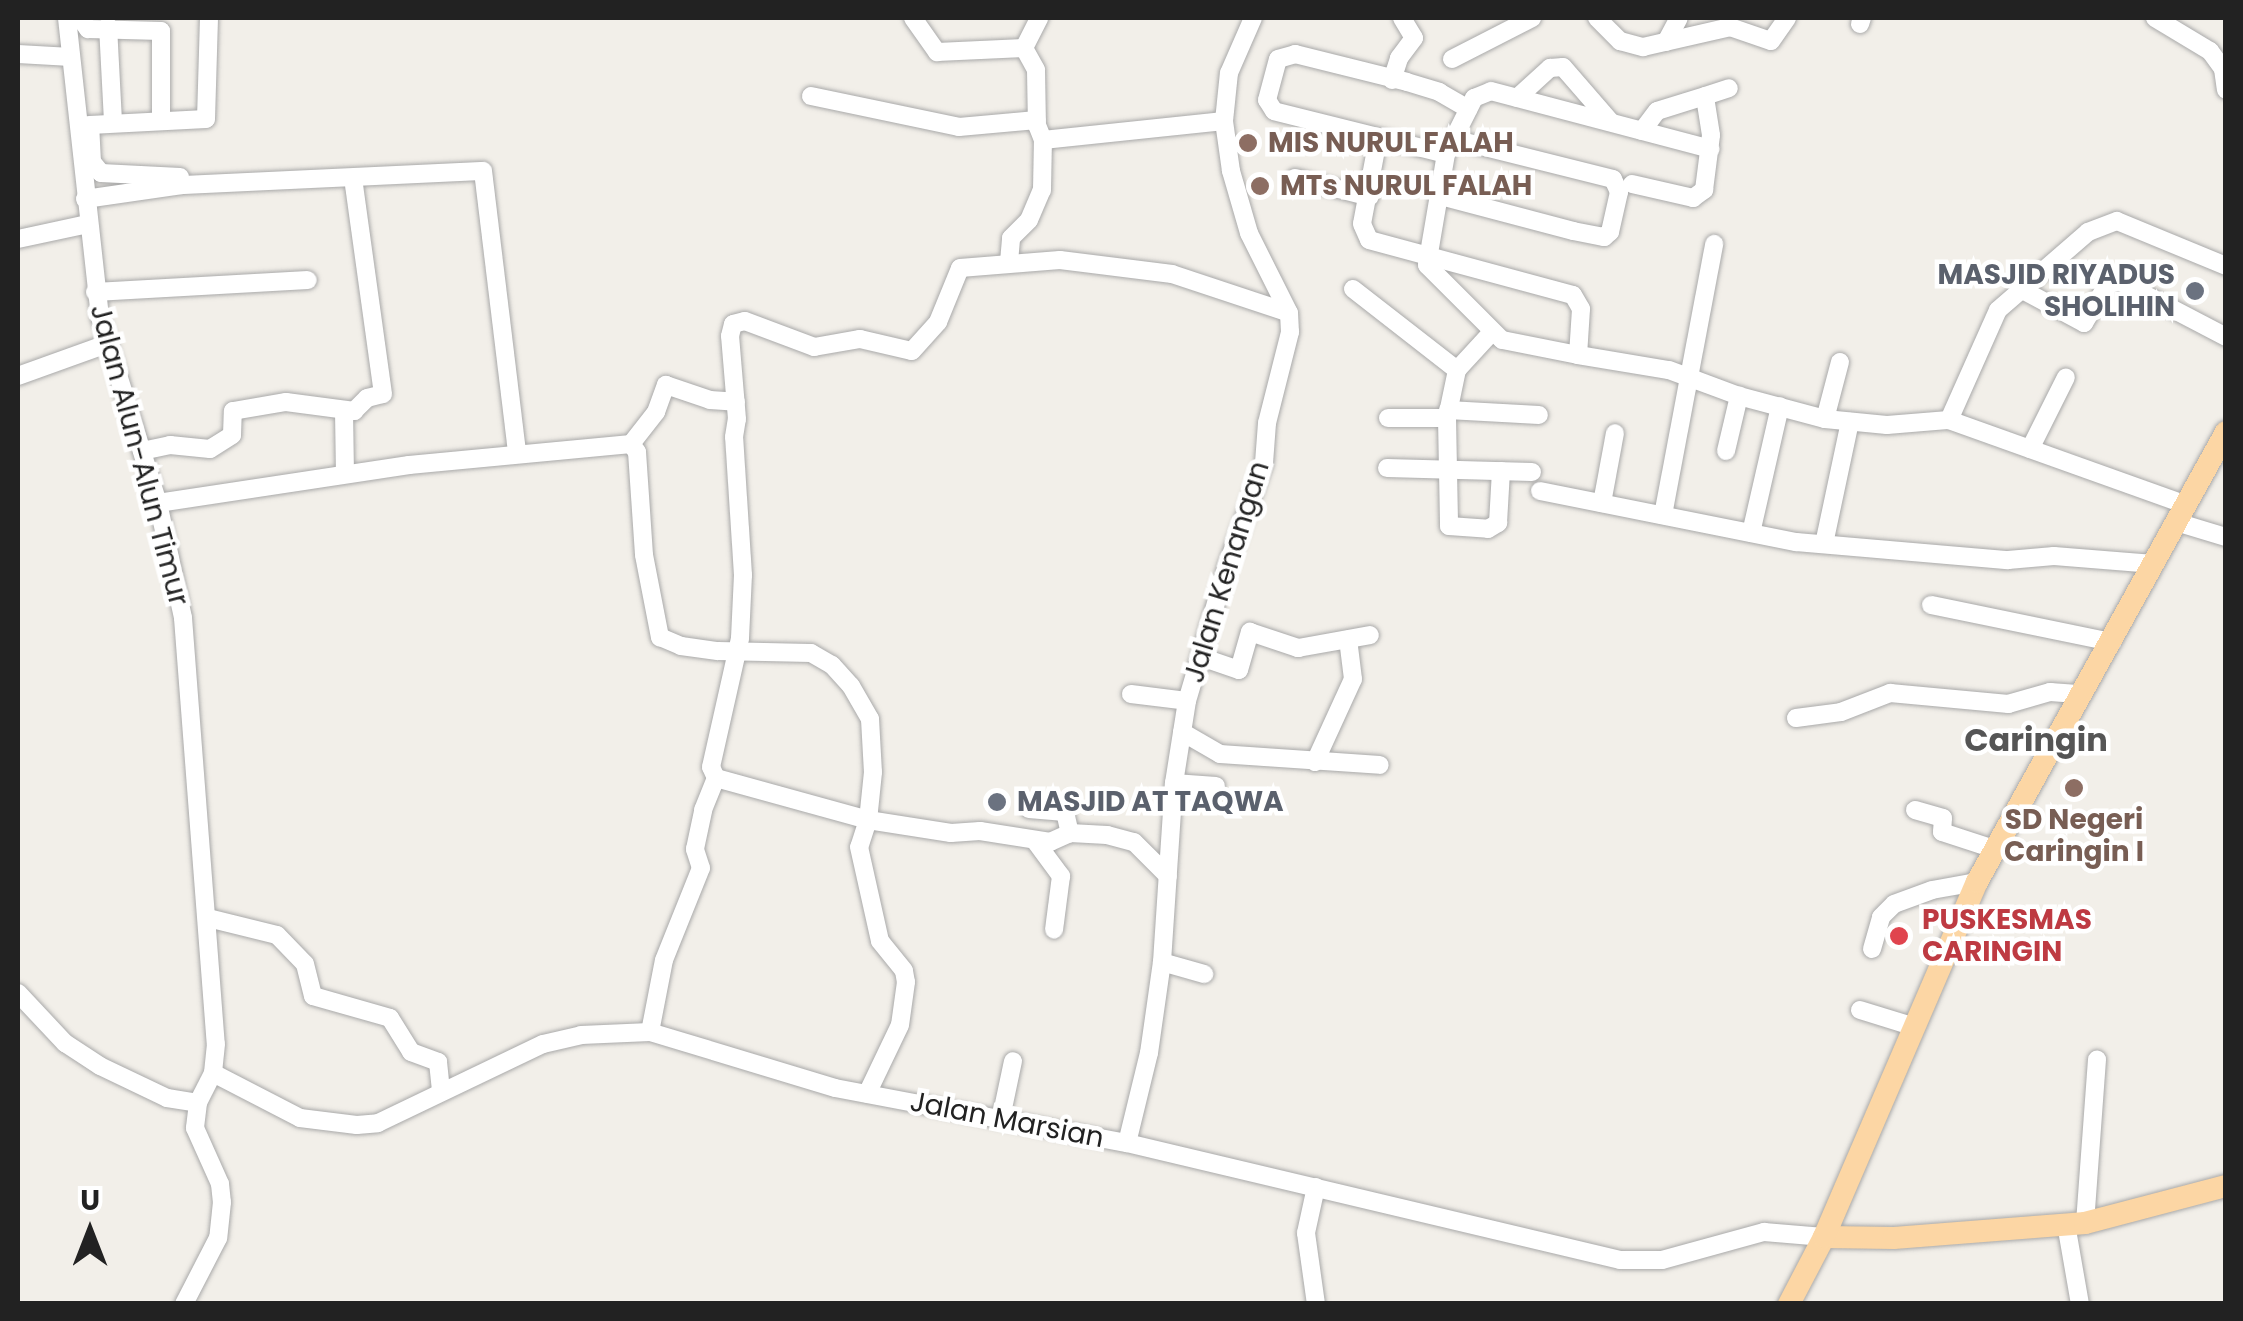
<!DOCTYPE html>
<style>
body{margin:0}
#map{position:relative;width:2243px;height:1321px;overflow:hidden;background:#f2efe9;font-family:Poppins,sans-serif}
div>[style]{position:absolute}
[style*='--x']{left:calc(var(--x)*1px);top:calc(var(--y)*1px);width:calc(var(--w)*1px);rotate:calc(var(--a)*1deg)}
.roads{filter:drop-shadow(0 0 2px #a9a9a9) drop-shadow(0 0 2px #a9a9a9)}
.minor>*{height:18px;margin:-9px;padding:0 9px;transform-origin:9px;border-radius:9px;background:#fff}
.major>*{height:22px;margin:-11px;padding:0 11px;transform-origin:11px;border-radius:11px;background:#fcd6a4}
.dots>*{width:28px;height:28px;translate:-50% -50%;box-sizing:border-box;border:5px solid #fff;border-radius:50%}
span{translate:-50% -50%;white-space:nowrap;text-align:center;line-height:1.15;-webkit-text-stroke:9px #fff;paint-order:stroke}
.education-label{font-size:28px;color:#785e54;font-weight:700}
.left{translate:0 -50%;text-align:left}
.worship-label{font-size:28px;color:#5b616d;font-weight:700}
.right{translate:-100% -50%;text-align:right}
.street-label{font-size:28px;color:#222}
.health-label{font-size:28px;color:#be3a42;font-weight:700}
.quarter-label{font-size:32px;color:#555;font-weight:700}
.frame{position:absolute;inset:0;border:20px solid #222;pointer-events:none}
.north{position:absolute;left:40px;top:1181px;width:100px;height:100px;-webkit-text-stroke:8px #fff;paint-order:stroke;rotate:0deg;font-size:28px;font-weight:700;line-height:40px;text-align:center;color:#222}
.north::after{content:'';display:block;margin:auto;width:35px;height:45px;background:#222;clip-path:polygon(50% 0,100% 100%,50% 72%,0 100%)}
</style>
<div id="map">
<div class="roads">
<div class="minor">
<div style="--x:67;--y:18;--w:301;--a:83.7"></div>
<div style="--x:100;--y:317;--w:195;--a:72.7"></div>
<div style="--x:158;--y:503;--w:118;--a:77.7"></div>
<div style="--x:183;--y:618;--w:427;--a:85.6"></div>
<div style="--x:216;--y:1044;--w:29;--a:96"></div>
<div style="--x:213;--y:1073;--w:34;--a:117"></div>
<div style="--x:198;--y:1103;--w:25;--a:97"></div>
<div style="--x:195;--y:1128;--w:61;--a:65.9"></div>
<div style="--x:220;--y:1184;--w:18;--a:84"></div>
<div style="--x:222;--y:1202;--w:36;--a:96"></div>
<div style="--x:218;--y:1238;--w:74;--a:117.3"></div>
<div style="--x:80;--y:18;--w:14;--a:54"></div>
<div style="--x:88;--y:29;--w:73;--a:1.6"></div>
<div style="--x:161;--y:31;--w:89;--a:90"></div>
<div style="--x:913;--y:18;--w:42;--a:54.8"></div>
<div style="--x:937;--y:52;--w:87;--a:-2.6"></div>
<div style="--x:1024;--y:48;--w:25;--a:61"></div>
<div style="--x:1036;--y:70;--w:55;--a:89"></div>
<div style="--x:1037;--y:125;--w:16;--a:68"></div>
<div style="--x:1043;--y:140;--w:182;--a:-6"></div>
<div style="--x:1597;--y:18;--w:33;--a:45"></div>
<div style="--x:1620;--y:41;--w:24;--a:15"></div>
<div style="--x:1643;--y:47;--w:89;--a:-12.9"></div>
<div style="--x:1730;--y:27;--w:43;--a:18.9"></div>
<div style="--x:1771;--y:41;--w:28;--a:-55"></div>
<div style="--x:2155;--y:18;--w:64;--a:31"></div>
<div style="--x:2210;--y:51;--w:22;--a:54"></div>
<div style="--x:2223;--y:69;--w:21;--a:82"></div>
<div style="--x:1860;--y:24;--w:6;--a:-72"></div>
<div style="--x:108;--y:26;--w:96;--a:87"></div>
<div style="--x:1666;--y:42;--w:27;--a:-62"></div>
<div style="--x:1024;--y:48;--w:34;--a:-63"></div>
<div style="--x:18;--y:54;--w:53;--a:3.2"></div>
<div style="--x:1452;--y:59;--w:90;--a:-27.1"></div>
<div style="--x:1392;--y:80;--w:23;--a:-72"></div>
<div style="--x:1399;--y:58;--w:25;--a:-53"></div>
<div style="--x:1414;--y:38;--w:23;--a:-121"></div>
<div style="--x:811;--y:96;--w:151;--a:11.8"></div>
<div style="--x:959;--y:127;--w:78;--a:-5.1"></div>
<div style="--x:1705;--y:96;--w:25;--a:-18"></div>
<div style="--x:1517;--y:98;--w:45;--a:-42.3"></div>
<div style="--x:1550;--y:68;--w:13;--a:-4"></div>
<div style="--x:1563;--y:67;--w:72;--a:49"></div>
<div style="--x:1378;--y:139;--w:86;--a:100.7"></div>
<div style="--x:1362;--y:224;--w:17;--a:66"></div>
<div style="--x:1369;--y:240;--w:211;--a:15.1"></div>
<div style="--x:1573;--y:295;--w:16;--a:60"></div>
<div style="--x:1581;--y:309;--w:46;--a:93.7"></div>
<div style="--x:1578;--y:355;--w:92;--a:9.4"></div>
<div style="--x:1669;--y:370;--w:75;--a:20.4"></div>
<div style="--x:1739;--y:396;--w:89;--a:15"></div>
<div style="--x:1825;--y:419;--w:62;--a:5.5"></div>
<div style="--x:1887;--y:425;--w:62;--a:-4.6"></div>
<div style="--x:1949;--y:420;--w:253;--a:19.7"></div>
<div style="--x:1446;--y:154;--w:177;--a:-166"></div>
<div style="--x:1274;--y:111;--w:13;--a:-122"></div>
<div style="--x:1267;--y:100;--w:42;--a:-75"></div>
<div style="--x:1278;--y:59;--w:18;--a:-16"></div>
<div style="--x:1295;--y:54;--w:115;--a:14"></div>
<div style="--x:1407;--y:82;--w:34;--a:17"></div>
<div style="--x:1439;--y:92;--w:34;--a:30"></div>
<div style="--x:180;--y:177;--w:79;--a:-177.1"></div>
<div style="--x:101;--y:173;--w:14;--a:-129"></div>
<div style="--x:92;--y:162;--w:37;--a:-93"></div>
<div style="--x:90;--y:125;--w:116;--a:-3"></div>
<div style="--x:206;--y:119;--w:101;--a:-88.3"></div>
<div style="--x:1295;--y:178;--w:77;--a:14.2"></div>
<div style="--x:1632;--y:184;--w:63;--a:12.9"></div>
<div style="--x:1693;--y:198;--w:14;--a:-36"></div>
<div style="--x:1704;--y:190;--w:55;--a:-82.7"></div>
<div style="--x:1711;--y:135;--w:39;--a:-99"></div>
<div style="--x:1705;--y:96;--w:50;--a:162.6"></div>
<div style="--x:1657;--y:111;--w:25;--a:127"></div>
<div style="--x:1437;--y:195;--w:141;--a:14.8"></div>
<div style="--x:1573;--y:231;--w:32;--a:11"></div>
<div style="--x:1604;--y:237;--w:8;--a:-40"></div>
<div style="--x:1610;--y:232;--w:41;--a:-77.3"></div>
<div style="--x:1619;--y:192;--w:14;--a:-115"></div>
<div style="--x:1613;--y:179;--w:166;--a:-166"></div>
<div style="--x:85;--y:199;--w:98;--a:-8.2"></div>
<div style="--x:182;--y:185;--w:301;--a:-2.7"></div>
<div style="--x:483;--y:171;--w:284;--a:83.1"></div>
<div style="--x:18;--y:239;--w:72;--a:-12.1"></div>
<div style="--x:1009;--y:262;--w:24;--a:-85"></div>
<div style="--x:1011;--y:238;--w:25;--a:-45"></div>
<div style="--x:1029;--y:220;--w:33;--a:-67"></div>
<div style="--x:1042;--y:190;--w:50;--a:-88.9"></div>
<div style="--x:2019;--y:288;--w:74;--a:28.3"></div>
<div style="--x:2084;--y:323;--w:44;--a:-58.8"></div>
<div style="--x:2107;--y:285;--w:13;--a:-18"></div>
<div style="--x:2119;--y:281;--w:121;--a:27.6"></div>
<div style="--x:1353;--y:289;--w:132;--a:37.9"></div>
<div style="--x:1457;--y:370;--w:49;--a:101.8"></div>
<div style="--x:1447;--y:418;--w:108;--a:88.9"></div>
<div style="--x:1449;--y:526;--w:39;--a:4"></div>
<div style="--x:1488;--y:529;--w:12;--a:-31"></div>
<div style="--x:1498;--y:523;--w:52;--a:-86.7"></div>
<div style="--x:95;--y:292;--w:213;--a:-3.2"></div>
<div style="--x:1578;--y:355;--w:77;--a:-168.8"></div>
<div style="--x:1502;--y:340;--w:106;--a:-135"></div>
<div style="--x:1427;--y:265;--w:113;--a:-80.3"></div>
<div style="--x:1446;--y:154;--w:63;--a:-63.4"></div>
<div style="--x:1474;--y:98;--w:18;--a:-22"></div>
<div style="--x:1491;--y:91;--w:227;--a:14.8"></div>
<div style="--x:1457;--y:370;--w:52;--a:-47.4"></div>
<div style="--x:18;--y:376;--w:95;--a:-19.8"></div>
<div style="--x:1448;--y:410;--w:91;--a:3.1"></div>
<div style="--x:344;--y:411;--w:63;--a:89.1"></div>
<div style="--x:1388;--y:418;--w:59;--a:0"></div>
<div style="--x:1825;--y:419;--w:59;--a:-75.3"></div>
<div style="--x:1949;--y:420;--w:120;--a:-66"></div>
<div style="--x:1998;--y:310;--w:119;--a:-40.9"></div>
<div style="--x:2088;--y:232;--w:31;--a:-21"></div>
<div style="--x:2117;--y:221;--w:118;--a:22.4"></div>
<div style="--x:631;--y:444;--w:41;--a:-52"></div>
<div style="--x:656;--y:412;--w:29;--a:-70"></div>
<div style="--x:666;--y:385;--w:46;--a:18.8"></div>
<div style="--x:710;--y:400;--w:26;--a:4"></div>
<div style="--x:2030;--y:449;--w:80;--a:-63.4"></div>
<div style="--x:142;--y:451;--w:29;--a:-12"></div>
<div style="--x:170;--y:445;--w:40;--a:5.7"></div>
<div style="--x:210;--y:449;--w:26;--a:-32"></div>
<div style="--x:232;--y:435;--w:24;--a:-88"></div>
<div style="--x:233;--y:411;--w:54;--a:-9.6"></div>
<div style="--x:286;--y:402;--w:69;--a:7.5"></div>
<div style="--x:354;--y:411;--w:18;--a:-45"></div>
<div style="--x:367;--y:398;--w:16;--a:-14"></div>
<div style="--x:383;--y:394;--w:218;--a:-97.9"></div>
<div style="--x:1726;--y:451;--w:57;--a:-76.7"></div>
<div style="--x:1387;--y:468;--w:145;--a:1.6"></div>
<div style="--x:1540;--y:491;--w:261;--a:11.3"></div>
<div style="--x:1796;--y:542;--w:213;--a:4.9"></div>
<div style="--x:2008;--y:560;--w:46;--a:-5"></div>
<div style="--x:2054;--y:556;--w:100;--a:4.6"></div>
<div style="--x:158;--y:503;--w:254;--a:-8.6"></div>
<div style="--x:409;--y:465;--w:223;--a:-5.4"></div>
<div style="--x:631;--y:444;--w:10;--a:53"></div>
<div style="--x:637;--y:452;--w:103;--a:86.1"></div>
<div style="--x:644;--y:555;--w:84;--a:79"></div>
<div style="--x:660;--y:637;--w:23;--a:23"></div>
<div style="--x:681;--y:646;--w:37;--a:8"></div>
<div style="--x:718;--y:651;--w:93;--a:1.2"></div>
<div style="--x:811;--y:653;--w:24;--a:30"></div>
<div style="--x:832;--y:665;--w:28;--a:48"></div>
<div style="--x:851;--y:686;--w:38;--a:60"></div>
<div style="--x:870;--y:719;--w:53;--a:86.8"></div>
<div style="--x:873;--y:772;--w:48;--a:95.9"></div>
<div style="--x:868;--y:820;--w:28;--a:108"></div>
<div style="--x:859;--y:847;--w:96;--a:77.4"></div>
<div style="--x:880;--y:941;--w:38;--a:51"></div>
<div style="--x:904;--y:971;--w:11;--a:80"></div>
<div style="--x:906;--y:982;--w:43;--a:97.9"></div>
<div style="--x:900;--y:1025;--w:76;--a:115.6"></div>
<div style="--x:1602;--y:503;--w:71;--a:-79.5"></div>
<div style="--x:1663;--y:515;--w:276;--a:-79.3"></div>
<div style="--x:2176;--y:522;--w:52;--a:16.7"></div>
<div style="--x:1751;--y:533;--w:130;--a:-77.1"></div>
<div style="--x:1824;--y:544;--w:125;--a:-78"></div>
<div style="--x:1931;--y:605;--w:185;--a:11.6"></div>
<div style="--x:1201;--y:657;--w:40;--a:18.9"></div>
<div style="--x:1239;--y:670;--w:40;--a:-74"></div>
<div style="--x:1250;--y:632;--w:51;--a:18.4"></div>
<div style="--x:1298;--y:648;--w:73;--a:-10.2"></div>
<div style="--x:1131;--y:694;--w:56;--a:7.1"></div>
<div style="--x:1796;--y:718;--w:45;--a:-7.6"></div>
<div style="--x:1841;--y:712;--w:53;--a:-21.2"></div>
<div style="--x:1890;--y:693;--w:119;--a:5.3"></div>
<div style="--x:2008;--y:704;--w:44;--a:-15.9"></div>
<div style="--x:2050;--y:692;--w:31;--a:4"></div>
<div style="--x:1182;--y:732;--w:44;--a:30.1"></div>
<div style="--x:1220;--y:754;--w:160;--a:3.9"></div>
<div style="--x:1315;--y:762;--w:91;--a:-65.4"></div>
<div style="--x:1353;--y:679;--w:40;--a:-97.1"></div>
<div style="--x:716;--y:778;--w:158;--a:15.4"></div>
<div style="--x:868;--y:820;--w:84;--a:8.9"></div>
<div style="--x:951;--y:833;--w:29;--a:-4"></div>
<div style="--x:980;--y:831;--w:71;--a:8.9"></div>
<div style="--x:1050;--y:842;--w:22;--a:-24"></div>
<div style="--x:1070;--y:833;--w:37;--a:3"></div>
<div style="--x:1107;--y:835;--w:28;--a:15"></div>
<div style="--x:1134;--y:842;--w:48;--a:45"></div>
<div style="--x:1174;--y:783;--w:42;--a:4.1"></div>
<div style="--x:1029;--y:809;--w:36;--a:5"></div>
<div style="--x:1065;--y:812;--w:22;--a:77"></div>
<div style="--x:1915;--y:810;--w:29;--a:16"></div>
<div style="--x:1943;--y:818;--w:14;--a:94"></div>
<div style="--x:1942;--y:832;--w:58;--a:18.1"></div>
<div style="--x:1035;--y:841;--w:44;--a:53.4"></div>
<div style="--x:1061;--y:876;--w:54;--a:97.4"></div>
<div style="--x:208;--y:918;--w:71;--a:13.8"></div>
<div style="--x:277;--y:935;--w:40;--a:46"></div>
<div style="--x:305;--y:964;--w:33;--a:76"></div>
<div style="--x:313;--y:996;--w:80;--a:15.9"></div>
<div style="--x:390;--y:1018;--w:40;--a:58"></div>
<div style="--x:411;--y:1052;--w:29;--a:20"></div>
<div style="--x:438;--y:1062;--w:30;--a:84"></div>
<div style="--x:1872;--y:949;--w:33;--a:-74"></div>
<div style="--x:1881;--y:917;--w:18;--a:-45"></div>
<div style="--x:1894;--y:904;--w:40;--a:-20.2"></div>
<div style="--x:1932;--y:890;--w:46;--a:-10.1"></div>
<div style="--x:1162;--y:962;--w:44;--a:15.9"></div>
<div style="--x:18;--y:993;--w:69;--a:46.8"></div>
<div style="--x:65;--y:1043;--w:42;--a:33.3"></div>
<div style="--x:100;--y:1066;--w:74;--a:25.5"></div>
<div style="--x:167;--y:1098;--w:31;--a:9"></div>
<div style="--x:1860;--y:1010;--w:58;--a:17.2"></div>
<div style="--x:650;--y:1032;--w:73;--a:-79"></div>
<div style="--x:664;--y:960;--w:99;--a:-68.1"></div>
<div style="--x:701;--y:868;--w:20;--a:-108"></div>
<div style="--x:695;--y:849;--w:40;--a:-78"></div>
<div style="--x:703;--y:810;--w:35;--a:-68"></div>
<div style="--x:716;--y:778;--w:12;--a:-114"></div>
<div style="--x:711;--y:767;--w:132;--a:-77.3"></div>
<div style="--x:740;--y:638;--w:63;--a:-87.3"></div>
<div style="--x:743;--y:575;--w:138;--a:-93.7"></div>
<div style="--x:734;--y:437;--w:18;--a:-81"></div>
<div style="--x:737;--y:419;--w:83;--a:-94.8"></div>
<div style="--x:730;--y:336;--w:12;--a:-76"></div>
<div style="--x:733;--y:324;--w:12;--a:-14"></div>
<div style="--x:745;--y:321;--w:74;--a:20.6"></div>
<div style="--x:814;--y:347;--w:47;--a:-9.9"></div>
<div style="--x:860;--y:339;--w:53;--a:13"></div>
<div style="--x:912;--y:351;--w:39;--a:-48"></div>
<div style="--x:938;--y:322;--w:58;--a:-67.8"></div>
<div style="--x:960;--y:268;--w:100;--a:-4.6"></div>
<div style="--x:1060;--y:260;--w:113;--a:7.1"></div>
<div style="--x:1172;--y:274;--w:123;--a:18.4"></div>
<div style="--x:213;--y:1073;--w:98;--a:27.3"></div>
<div style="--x:300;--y:1118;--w:57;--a:7"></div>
<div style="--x:357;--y:1125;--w:21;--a:-5"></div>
<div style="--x:378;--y:1123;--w:183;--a:-25.6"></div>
<div style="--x:543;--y:1044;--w:39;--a:-13"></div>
<div style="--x:581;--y:1035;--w:69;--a:-2.5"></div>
<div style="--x:650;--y:1032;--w:193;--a:16.8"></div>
<div style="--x:835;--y:1088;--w:297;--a:10.7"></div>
<div style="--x:1127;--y:1143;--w:507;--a:13.35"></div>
<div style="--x:1620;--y:1260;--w:42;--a:0"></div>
<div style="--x:1662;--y:1260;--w:106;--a:-15.4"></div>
<div style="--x:1764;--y:1232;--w:60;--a:4.8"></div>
<div style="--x:1001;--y:1118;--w:58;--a:-78.1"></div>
<div style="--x:1127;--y:1143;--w:93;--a:-76.3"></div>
<div style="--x:1149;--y:1053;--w:92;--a:-81.9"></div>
<div style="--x:1162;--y:962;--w:179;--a:-86.2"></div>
<div style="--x:1174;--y:783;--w:83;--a:-81"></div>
<div style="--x:1187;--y:701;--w:141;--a:-73.5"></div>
<div style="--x:1227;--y:566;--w:109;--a:-70.2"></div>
<div style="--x:1264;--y:463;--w:40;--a:-85.7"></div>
<div style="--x:1267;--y:423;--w:94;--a:-75.8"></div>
<div style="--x:1290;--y:332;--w:19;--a:-93"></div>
<div style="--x:1289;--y:313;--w:89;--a:-116.6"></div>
<div style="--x:1249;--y:233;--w:65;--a:-106.2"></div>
<div style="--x:1231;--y:171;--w:50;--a:-98"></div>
<div style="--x:1224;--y:121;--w:48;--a:-84.1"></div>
<div style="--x:1229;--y:73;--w:60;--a:-66.4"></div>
<div style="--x:1316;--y:1187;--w:47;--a:102.3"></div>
<div style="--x:1306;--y:1233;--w:72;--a:82"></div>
<div style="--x:2085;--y:1223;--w:164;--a:-85.8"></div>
<div style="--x:2066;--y:1224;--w:81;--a:80.1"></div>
</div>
<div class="major">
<div style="--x:1824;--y:1237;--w:70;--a:0.8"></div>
<div style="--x:1894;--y:1238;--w:192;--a:-4.5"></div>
<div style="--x:2085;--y:1223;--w:146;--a:-14.7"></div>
<div style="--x:1789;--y:1304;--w:76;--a:-62.4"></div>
<div style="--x:1824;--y:1237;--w:387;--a:-66.7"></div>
<div style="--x:1977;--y:882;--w:514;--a:-61.04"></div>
</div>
</div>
<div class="dots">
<div style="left:1248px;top:143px;background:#8d6e63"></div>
<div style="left:1260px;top:186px;background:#8d6e63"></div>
<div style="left:2195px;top:291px;background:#6b7280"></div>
<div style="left:2074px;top:788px;background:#8d6e63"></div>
<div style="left:997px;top:802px;background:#6b7280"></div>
<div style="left:1899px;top:936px;background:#e0444e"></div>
</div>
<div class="education-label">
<span class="left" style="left:1268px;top:143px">MIS NURUL FALAH</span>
<span class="left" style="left:1280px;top:186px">MTs NURUL FALAH</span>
<span style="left:2074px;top:836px">SD Negeri<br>Caringin I</span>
</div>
<div class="worship-label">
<span class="right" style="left:2175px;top:291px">MASJID RIYADUS<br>SHOLIHIN</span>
<span class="left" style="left:1017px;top:802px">MASJID AT TAQWA</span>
</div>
<div class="street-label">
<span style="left:139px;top:455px;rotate:75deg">Jalan Alun-Alun Timur</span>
<span style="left:1227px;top:572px;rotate:-73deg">Jalan Kenangan</span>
<span style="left:1007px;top:1120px;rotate:11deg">Jalan Marsian</span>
</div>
<div class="health-label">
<span class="left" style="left:1922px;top:936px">PUSKESMAS<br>CARINGIN</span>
</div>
<div class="quarter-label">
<span style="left:2036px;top:740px">Caringin</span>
</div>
<div class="frame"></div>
<div class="north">U</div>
</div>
